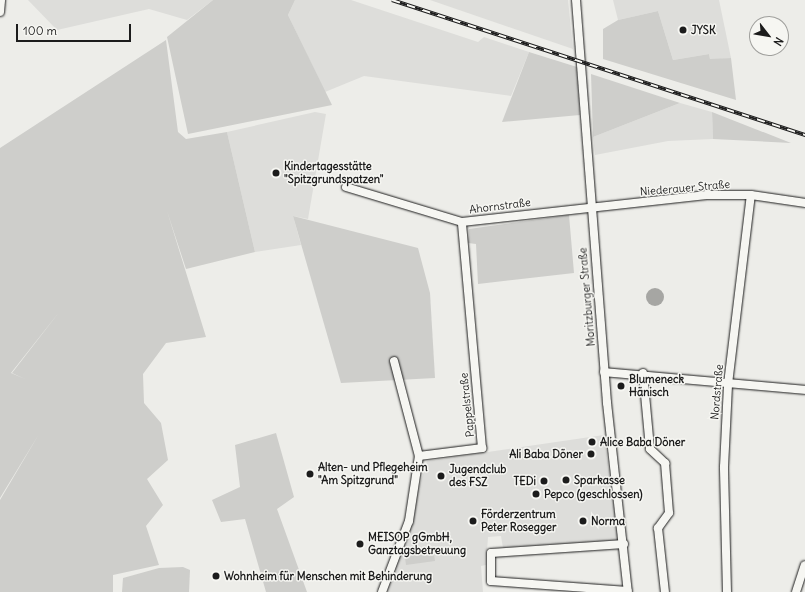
<!DOCTYPE html>
<meta charset="utf-8">
<style>
body{margin:0}
#map{position:relative;width:805px;height:592px;overflow:hidden;background:#edede9;font-family:Delius,sans-serif}
div>[style]{position:absolute}
[style*='--x']{left:calc(var(--x)*1px);top:calc(var(--y)*1px);width:calc(var(--w)*1px);rotate:calc(var(--a)*1deg)}
.built>*{inset:0;background:#ddddda}
.green>*{inset:0;background:#cececb}
.water>*{inset:0;background:#a6a6a3}
.round{border-radius:50%}
.roads{filter:drop-shadow(0 0 1px #1c1c1c) drop-shadow(0 0 1px #1c1c1c)}
.minor>*{height:8px;margin:-4px;padding:0 4px;transform-origin:4px;border-radius:4px;background:#f6f6f2}
.rail>*{height:4px;margin-top:-2px;transform-origin:0;background:repeating-linear-gradient(90deg,#f6f6f2 0 8px,#1c1c1c 0 16px);box-sizing:border-box;border-block:1px solid #1c1c1c}
.dots>*{width:11px;height:11px;translate:-50% -50%;box-sizing:border-box;border:2px solid #f6f6f2;border-radius:50%}
span{translate:-50% -50%;white-space:nowrap;text-align:center;line-height:1.15;-webkit-text-stroke:3px #f6f6f2;paint-order:stroke}
.poi-label{font-size:11px;color:#1c1c1c;font-weight:700}
.left{translate:0 -50%;text-align:left}
.right{translate:-100% -50%;text-align:right}
.street-label{font-size:11px;color:#1c1c1c}
.north{position:absolute;left:749px;top:16px;width:40px;height:40px;box-sizing:border-box;background:#f6f6f2;border:1px solid #9f9f9c;border-radius:50%;rotate:121deg;font-size:11px;font-weight:700;line-height:16px;text-align:center;color:#1c1c1c}
.north::after{content:'';display:block;margin:auto;width:14px;height:18px;background:#1c1c1c;clip-path:polygon(50% 0,100% 100%,50% 72%,0 100%)}
.scale{position:absolute;left:16px;top:24px;width:115px;height:18px;box-sizing:border-box;border:2px solid #1c1c1c;border-top:0;padding-left:5px;font-size:12px;line-height:14px;white-space:nowrap;color:#1c1c1c;-webkit-text-stroke:3px #f6f6f2;paint-order:stroke}
</style>
<div id="map">
<div class="built">
<div style="clip-path:polygon(28px 0,213px 0,187px 20px,149px 9px,57px 30px)"></div>
<div style="clip-path:polygon(295px 0,351px 0,478px 42px,484px 37px,529px 52px,511px 96px,364px 76px,325px 92px,288px 15px)"></div>
<div style="clip-path:polygon(430px 0,568px 0,573px 49px)"></div>
<div style="clip-path:polygon(613px 0,719px 0,731px 58px,710px 60px,709px 54px,673px 60px,658px 11px,618px 20px)"></div>
<div style="clip-path:polygon(680px 103px,712px 112px,713px 139px,668px 141px,595px 155px,593px 137px)"></div>
<div style="clip-path:polygon(315px 112px,326px 114px,308px 219px,293px 216px,301px 245px,255px 252px,227px 132px)"></div>
<div style="clip-path:polygon(604px 435px,619px 541px,503px 548px,501px 536px,488px 537px,486px 565px,481px 566px,483px 592px,387px 592px,427px 461px)"></div>
</div>
<div class="green">
<div style="clip-path:polygon(213px 0,295px 0,288px 15px,332px 105px,188px 134px,167px 37px)"></div>
<div style="clip-path:polygon(658px 11px,673px 60px,709px 54px,710px 59px,731px 58px,736px 100px,603px 59px,603px 29px,618px 20px)"></div>
<div style="clip-path:polygon(evenodd,166px 40px,178px 132px,186px 139px,227px 132px,255px 252px,186px 269px,167px 211px,206px 337px,166px 343px,143px 374px,144px 403px,161px 423px,168px 460px,147px 479px,163px 505px,146px 526px,159px 565px,113px 575px,113px 592px,0 592px,0 500px,39px 434px,0 498px,0 148px,166px 40px,60px 311px,12px 373px,25px 379px,11px 373px,60px 311px)"></div>
<div style="clip-path:polygon(529px 52px,577px 67px,580px 115px,502px 122px)"></div>
<div style="clip-path:polygon(591px 74px,680px 103px,593px 137px)"></div>
<div style="clip-path:polygon(712px 112px,791px 143px,713px 139px)"></div>
<div style="clip-path:polygon(569px 215px,574px 273px,478px 284px,476px 244px,468px 243px,469px 229px)"></div>
<div style="clip-path:polygon(293px 216px,418px 248px,430px 293px,435px 378px,341px 383px)"></div>
<div style="clip-path:polygon(276px 433px,294px 497px,277px 509px,307px 592px,266px 592px,245px 519px,221px 522px,212px 500px,240px 487px,235px 445px)"></div>
<div style="clip-path:polygon(433px 546px,435px 561px,406px 565px,404px 549px)"></div>
<div style="clip-path:polygon(183px 567px,190px 570px,189px 592px,122px 592px,123px 578px,159px 568px)"></div>
</div>
<div class="water">
<div class="round" style="left:646px;top:288px;width:18px;height:18px"></div>
</div>
<div class="roads">
<div class="minor">
<div style="--x:576;--y:0;--w:404;--a:85.6"></div>
<div style="--x:607;--y:403;--w:190;--a:83.7"></div>
<div style="--x:0;--y:12;--w:12;--a:-85"></div>
<div style="--x:346;--y:187;--w:121;--a:16.8"></div>
<div style="--x:462;--y:222;--w:246;--a:-6.3"></div>
<div style="--x:707;--y:195;--w:44;--a:0"></div>
<div style="--x:751;--y:195;--w:55;--a:8.4"></div>
<div style="--x:394;--y:361;--w:98;--a:75.3"></div>
<div style="--x:419;--y:456;--w:64;--a:-7.2"></div>
<div style="--x:482;--y:448;--w:227;--a:-95.1"></div>
<div style="--x:604;--y:372;--w:202;--a:5.1"></div>
<div style="--x:643;--y:373;--w:76;--a:84.7"></div>
<div style="--x:650;--y:449;--w:21;--a:43"></div>
<div style="--x:665;--y:463;--w:50;--a:85.4"></div>
<div style="--x:669;--y:513;--w:19;--a:126"></div>
<div style="--x:658;--y:528;--w:64;--a:83.8"></div>
<div style="--x:624;--y:544;--w:133;--a:176.1"></div>
<div style="--x:491;--y:553;--w:28;--a:90"></div>
<div style="--x:491;--y:581;--w:137;--a:4.2"></div>
<div style="--x:382;--y:592;--w:76;--a:-69.2"></div>
<div style="--x:409;--y:521;--w:66;--a:-81.3"></div>
<div style="--x:727;--y:592;--w:125;--a:-91.4"></div>
<div style="--x:724;--y:467;--w:83;--a:-87.2"></div>
<div style="--x:728;--y:384;--w:190;--a:-83.1"></div>
<div style="--x:796;--y:592;--w:28;--a:-72"></div>
</div>
</div>
<div class="rail">
<div style="--x:392;--y:0;--w:435;--a:18.1"></div>
</div>
<div class="dots">
<div style="left:683px;top:30px;background:#1c1c1c"></div>
<div style="left:276px;top:173px;background:#1c1c1c"></div>
<div style="left:621px;top:386px;background:#1c1c1c"></div>
<div style="left:592px;top:442px;background:#1c1c1c"></div>
<div style="left:591px;top:454px;background:#1c1c1c"></div>
<div style="left:310px;top:474px;background:#1c1c1c"></div>
<div style="left:441px;top:476px;background:#1c1c1c"></div>
<div style="left:566px;top:480px;background:#1c1c1c"></div>
<div style="left:544px;top:481px;background:#1c1c1c"></div>
<div style="left:536px;top:494px;background:#1c1c1c"></div>
<div style="left:473px;top:521px;background:#1c1c1c"></div>
<div style="left:583px;top:521px;background:#1c1c1c"></div>
<div style="left:360px;top:544px;background:#1c1c1c"></div>
<div style="left:216px;top:576px;background:#1c1c1c"></div>
</div>
<div class="poi-label">
<span class="left" style="left:691px;top:30px">JYSK</span>
<span class="left" style="left:284px;top:173px">Kindertagesstätte<br>"Spitzgrundspatzen"</span>
<span class="left" style="left:629px;top:386px">Blumeneck<br>Hänisch</span>
<span class="left" style="left:600px;top:442px">Alice Baba Döner</span>
<span class="right" style="left:583px;top:454px">Ali Baba Döner</span>
<span class="left" style="left:318px;top:474px">Alten- und Pflegeheim<br>"Am Spitzgrund"</span>
<span class="left" style="left:449px;top:476px">Jugendclub<br>des FSZ</span>
<span class="left" style="left:574px;top:480px">Sparkasse</span>
<span class="right" style="left:536px;top:481px">TEDi</span>
<span class="left" style="left:544px;top:494px">Pepco (geschlossen)</span>
<span class="left" style="left:481px;top:521px">Förderzentrum<br>Peter Rosegger</span>
<span class="left" style="left:591px;top:521px">Norma</span>
<span class="left" style="left:368px;top:544px">MEISOP gGmbH,<br>Ganztagsbetreuung</span>
<span class="left" style="left:224px;top:576px">Wohnheim für Menschen mit Behinderung</span>
</div>
<div class="street-label">
<span style="left:685px;top:188px;rotate:-5deg">Niederauer Straße</span>
<span style="left:500px;top:206px;rotate:-7deg">Ahornstraße</span>
<span style="left:587px;top:297px;rotate:-95deg">Moritzburger Straße</span>
<span style="left:717px;top:392px;rotate:-85deg">Nordstraße</span>
<span style="left:467px;top:405px;rotate:-96deg">Pappelstraße</span>
</div>
<div class="north">N</div>
<div class="scale">100 m</div>
</div>
